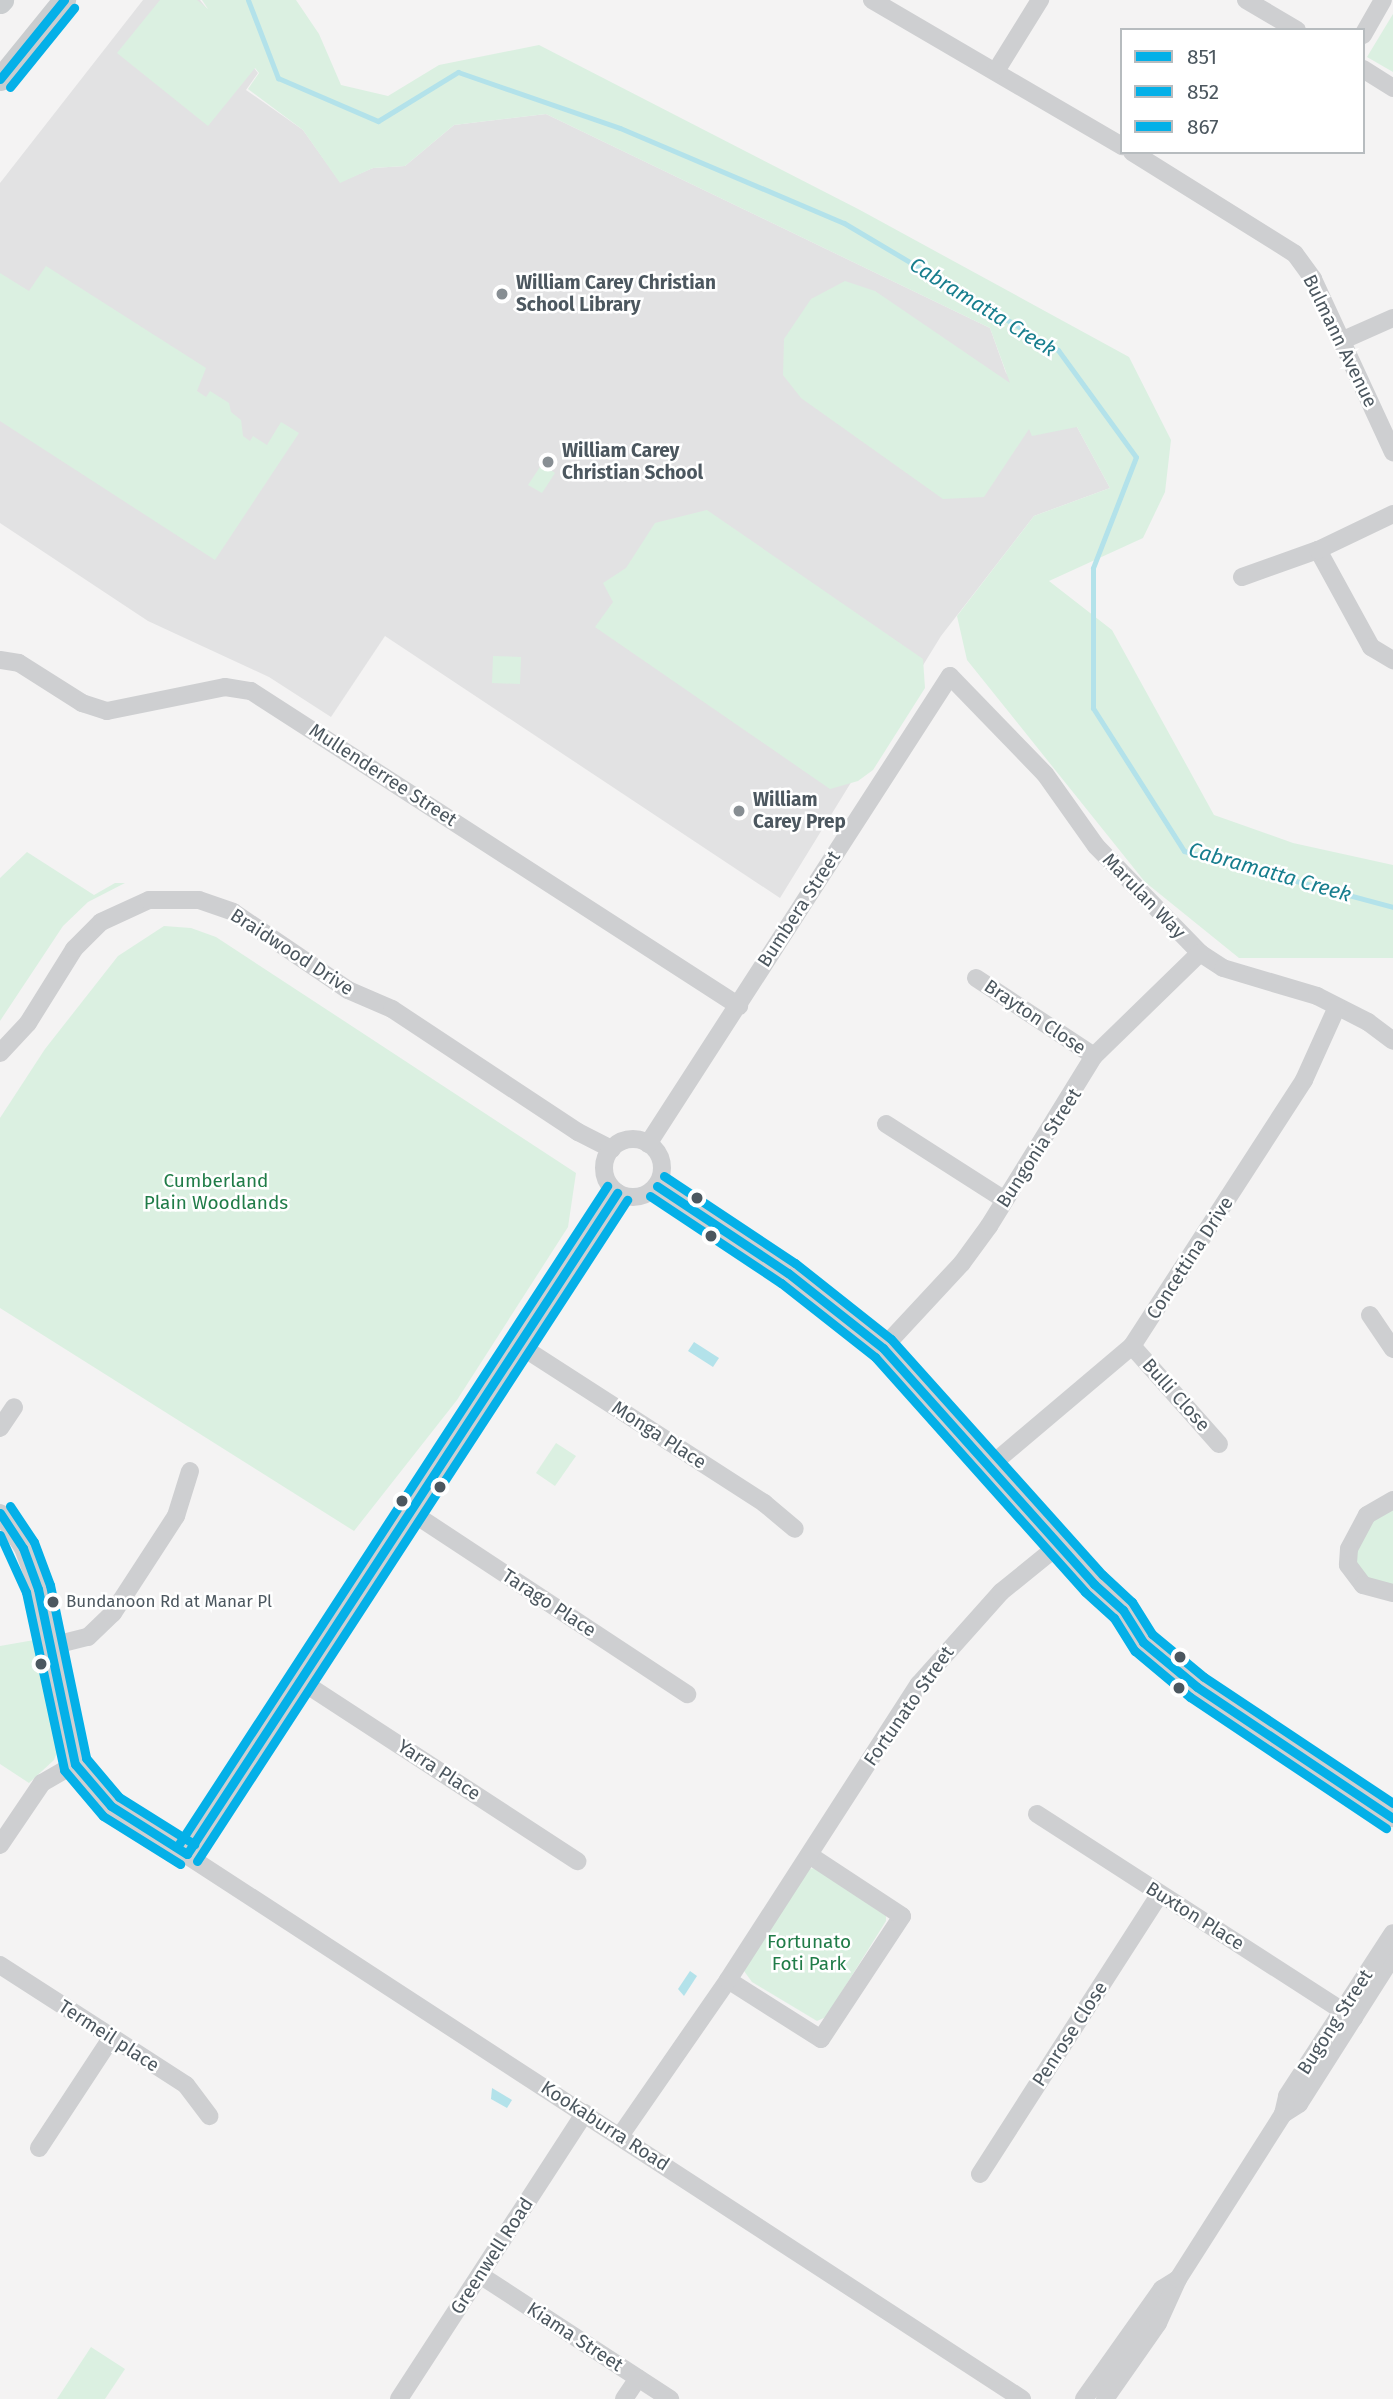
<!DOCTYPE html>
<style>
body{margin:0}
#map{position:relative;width:1393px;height:2399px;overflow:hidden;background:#f4f3f3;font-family:"Fira Sans",sans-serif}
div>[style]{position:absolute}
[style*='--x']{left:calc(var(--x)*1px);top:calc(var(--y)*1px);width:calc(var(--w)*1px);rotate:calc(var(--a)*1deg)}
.education>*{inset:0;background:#e2e2e3}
.green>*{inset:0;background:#dbf0e1}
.water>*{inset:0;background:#b3e2ea}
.stream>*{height:5px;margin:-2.5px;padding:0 2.5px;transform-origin:2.5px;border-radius:2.5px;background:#b3e2ea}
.minor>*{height:18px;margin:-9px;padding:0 9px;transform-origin:9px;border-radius:9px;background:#cecfd1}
.minor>.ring{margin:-9px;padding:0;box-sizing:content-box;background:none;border:18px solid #cecfd1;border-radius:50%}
.major>*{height:23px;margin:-11.5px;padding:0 11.5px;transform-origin:11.5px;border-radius:11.5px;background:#cacdcf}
.bus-1>*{height:9px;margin:-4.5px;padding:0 4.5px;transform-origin:4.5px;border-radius:4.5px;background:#04b0e8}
.bus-2>*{height:9px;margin:-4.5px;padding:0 4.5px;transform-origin:4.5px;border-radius:4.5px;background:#04b0e8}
.bus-3>*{height:9px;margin:-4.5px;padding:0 4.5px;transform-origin:4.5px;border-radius:4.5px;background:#04b0e8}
.dots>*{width:19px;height:19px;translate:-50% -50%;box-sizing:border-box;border:4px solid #fff;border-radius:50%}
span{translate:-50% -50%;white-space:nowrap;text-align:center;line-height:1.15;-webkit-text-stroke:5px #fff;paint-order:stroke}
.bus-label{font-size:17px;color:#4c575f}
.left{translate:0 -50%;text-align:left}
.poi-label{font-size:19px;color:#4c575f;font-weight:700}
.street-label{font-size:19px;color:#4c575f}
.park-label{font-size:19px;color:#207c48}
.water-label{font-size:21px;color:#187e8e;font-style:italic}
.legend{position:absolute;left:1120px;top:28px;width:245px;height:126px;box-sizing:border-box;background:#fff;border:2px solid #b7bcbf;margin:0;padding:9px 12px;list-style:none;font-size:21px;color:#4c575f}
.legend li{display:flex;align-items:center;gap:14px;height:35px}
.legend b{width:35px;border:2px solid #b7bcbf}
</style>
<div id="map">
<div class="education">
<div style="clip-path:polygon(143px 0,200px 0,258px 73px,246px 90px,303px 130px,340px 182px,373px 168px,405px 166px,454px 125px,546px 114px,990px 328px,1006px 373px,1077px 427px,1110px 488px,1034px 516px,941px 636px,780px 898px,385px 636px,331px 717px,269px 677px,148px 621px,0 523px,0 183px)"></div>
</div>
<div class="green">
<div style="clip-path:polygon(160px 0,197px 0,208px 9px,202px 0,296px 0,319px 34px,341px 85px,388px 96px,439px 65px,539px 45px,860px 210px,1129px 357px,1171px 440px,1165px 492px,1143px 538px,1049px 581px,1112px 630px,1214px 815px,1293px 843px,1393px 865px,1393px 958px,1239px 958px,1145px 882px,967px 660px,957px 616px,1034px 516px,1110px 488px,1077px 427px,1032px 436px,1029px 429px,984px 497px,943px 499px,801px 398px,783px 375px,784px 339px,811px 299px,845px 281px,875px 291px,1010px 383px,990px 328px,546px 114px,454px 125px,405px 166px,373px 168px,340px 183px,303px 130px,248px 89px,259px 73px,255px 68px,208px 126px,117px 53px)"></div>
<div style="clip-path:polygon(1393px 14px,1393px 72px,1367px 57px)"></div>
<div style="clip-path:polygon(46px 266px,206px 368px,197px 391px,206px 397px,210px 391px,229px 403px,231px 412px,241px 420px,243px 436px,250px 441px,253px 436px,267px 445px,281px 422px,299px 433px,215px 560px,0 421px,0 273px,29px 291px)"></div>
<div style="clip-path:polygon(542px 464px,555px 473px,542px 493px,528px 485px)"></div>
<div style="clip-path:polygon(707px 510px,923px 659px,925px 688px,873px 770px,858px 781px,830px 789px,595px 627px,613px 602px,603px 583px,626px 568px,655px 523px)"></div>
<div style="clip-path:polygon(493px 656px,521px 657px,520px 684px,492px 683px)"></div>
<div style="clip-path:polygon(27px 852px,94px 895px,115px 883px,125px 883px,88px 902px,63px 926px,0 1021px,0 878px)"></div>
<div style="clip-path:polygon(164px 926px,191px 928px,216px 937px,576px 1173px,568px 1227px,457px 1400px,354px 1531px,0 1308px,0 1118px,45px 1049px,118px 956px)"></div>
<div style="clip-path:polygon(556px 1443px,576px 1456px,555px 1486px,536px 1473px)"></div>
<div style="clip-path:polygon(1393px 1507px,1393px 1589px,1381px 1590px,1356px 1567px,1354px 1545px,1368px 1521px)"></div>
<div style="clip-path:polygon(40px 1639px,59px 1748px,54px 1760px,29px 1783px,0 1764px,0 1646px)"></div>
<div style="clip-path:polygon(816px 1868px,886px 1916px,886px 1921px,826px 2017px,817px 2021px,752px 1982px,744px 1971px,807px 1869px)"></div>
<div style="clip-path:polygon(91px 2347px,125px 2369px,105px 2399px,57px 2399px)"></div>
</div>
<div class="water">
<div style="clip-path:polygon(694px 1342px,719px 1358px,713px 1367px,688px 1351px)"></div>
<div style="clip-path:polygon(690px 1971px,697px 1976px,684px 1996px,678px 1989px)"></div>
<div style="clip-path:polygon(492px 2088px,512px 2100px,507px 2108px,491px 2099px)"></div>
</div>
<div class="stream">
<div style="--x:248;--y:0;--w:84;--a:69"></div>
<div style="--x:278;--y:78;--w:109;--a:23.3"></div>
<div style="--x:378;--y:121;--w:94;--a:-31.5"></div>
<div style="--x:458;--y:72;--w:171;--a:19.1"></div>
<div style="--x:620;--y:128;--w:243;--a:23"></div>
<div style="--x:844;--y:223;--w:249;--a:30.7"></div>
<div style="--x:1058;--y:350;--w:132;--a:53.9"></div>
<div style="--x:1136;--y:457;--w:119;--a:111.2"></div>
<div style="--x:1093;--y:568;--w:140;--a:90"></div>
<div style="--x:1093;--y:708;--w:169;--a:57.5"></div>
<div style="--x:1184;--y:851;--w:216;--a:15"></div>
</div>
<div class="minor">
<div style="--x:872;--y:0;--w:290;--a:30.3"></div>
<div style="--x:1246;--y:0;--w:59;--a:30.5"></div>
<div style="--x:1363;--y:35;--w:40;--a:-60.3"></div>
<div style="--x:1363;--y:69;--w:36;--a:32"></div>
<div style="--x:996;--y:71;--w:84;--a:-58.2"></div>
<div style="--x:1132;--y:152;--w:192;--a:32"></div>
<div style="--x:1295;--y:254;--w:31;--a:54"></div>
<div style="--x:1313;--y:279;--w:191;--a:65.2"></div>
<div style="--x:1341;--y:341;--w:57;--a:-23.9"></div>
<div style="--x:1318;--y:550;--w:111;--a:61.3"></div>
<div style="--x:1371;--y:647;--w:26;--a:31"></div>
<div style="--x:1242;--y:577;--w:81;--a:-19.6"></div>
<div style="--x:1318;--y:550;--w:83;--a:-25.6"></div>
<div style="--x:0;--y:660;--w:19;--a:9"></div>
<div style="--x:19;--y:663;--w:75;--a:32.4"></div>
<div style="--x:82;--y:703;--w:26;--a:18"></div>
<div style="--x:107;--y:711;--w:120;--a:-11.5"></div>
<div style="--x:225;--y:687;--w:26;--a:9"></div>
<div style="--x:251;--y:691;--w:581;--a:32.84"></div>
<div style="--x:976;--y:978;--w:141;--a:33.5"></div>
<div style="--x:0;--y:1053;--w:41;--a:-47"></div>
<div style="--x:28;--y:1023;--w:87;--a:-58.1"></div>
<div style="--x:74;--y:949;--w:38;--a:-45"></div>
<div style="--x:101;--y:922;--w:53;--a:-24.6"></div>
<div style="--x:149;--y:900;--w:50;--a:0"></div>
<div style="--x:199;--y:900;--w:36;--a:19"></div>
<div style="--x:233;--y:912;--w:139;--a:34.1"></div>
<div style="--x:348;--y:990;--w:48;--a:23.4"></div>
<div style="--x:392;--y:1009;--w:223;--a:33.5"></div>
<div style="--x:578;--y:1132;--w:38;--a:27"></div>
<div style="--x:886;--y:1124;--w:141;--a:32.6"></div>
<div class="ring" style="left:604px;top:1139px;width:40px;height:40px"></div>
<div style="--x:648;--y:1144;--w:557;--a:-57.17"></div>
<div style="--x:950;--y:676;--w:136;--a:45.9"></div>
<div style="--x:1045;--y:774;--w:88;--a:54.7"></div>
<div style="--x:1096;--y:846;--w:149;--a:45.8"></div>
<div style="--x:1200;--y:953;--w:27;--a:33"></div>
<div style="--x:1223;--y:968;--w:98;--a:16.6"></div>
<div style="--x:1317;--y:996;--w:57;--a:27"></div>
<div style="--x:1368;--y:1022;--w:31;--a:37"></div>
<div style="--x:657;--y:1186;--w:157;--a:33.6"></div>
<div style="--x:788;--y:1273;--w:121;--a:38.3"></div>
<div style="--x:883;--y:1348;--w:317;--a:48.2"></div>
<div style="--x:1094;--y:1584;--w:39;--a:42"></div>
<div style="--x:1123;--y:1610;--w:38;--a:58"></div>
<div style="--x:1143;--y:1642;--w:70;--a:39.8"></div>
<div style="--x:1197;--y:1687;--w:236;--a:33.8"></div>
<div style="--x:1370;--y:1315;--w:41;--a:55.9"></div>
<div style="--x:519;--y:1345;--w:292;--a:32.8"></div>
<div style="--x:764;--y:1503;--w:40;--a:40"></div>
<div style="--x:1132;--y:1346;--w:131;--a:48.4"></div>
<div style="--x:883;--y:1348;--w:116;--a:-47.1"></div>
<div style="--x:962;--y:1263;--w:46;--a:-53.9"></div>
<div style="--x:989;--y:1226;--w:200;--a:-58.3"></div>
<div style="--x:1094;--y:1056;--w:148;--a:-44.2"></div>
<div style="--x:0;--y:1428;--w:25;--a:-56"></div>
<div style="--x:990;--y:1466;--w:186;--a:-40.2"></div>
<div style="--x:1132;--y:1346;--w:317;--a:-57.1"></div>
<div style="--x:1304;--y:1080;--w:80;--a:-65.7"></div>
<div style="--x:1393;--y:1500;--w:30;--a:150"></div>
<div style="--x:1367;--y:1515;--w:38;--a:118"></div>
<div style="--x:1349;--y:1549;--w:16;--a:94"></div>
<div style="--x:1348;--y:1565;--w:25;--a:53"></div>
<div style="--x:1363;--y:1585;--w:31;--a:15"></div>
<div style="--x:411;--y:1512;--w:331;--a:33.4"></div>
<div style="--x:0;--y:1513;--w:42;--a:56.7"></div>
<div style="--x:23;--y:1548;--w:44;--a:69.9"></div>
<div style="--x:38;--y:1589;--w:179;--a:78.1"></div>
<div style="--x:75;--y:1764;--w:55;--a:49.4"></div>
<div style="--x:111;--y:1806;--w:1087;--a:33.06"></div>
<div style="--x:51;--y:1646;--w:38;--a:-14"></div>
<div style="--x:88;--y:1637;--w:35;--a:-44"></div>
<div style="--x:113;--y:1613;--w:116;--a:-57"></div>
<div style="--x:176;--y:1516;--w:47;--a:-72.7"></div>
<div style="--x:301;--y:1681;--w:330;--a:33.1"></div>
<div style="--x:1037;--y:1814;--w:377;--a:32.8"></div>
<div style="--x:0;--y:1845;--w:75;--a:-55.9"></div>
<div style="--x:42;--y:1783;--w:38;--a:-30"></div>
<div style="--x:187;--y:1854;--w:789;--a:-56.95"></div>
<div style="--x:0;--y:1965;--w:221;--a:32.8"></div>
<div style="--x:186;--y:2085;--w:39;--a:53"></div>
<div style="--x:728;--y:1980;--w:110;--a:32.4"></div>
<div style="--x:821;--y:2039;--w:147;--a:-56.6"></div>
<div style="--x:902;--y:1916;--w:111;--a:-146.7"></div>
<div style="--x:1283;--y:2114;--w:19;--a:-32"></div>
<div style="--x:1299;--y:2104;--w:175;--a:-57.6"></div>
<div style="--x:620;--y:2136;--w:190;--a:-55.3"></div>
<div style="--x:728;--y:1980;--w:352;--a:-57.2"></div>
<div style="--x:919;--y:1684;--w:123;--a:-48.3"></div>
<div style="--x:1001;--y:1592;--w:75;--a:-39"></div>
<div style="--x:39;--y:2148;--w:133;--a:-56.7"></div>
<div style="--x:980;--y:2174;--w:333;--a:-57.3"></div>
<div style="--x:480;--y:2275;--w:227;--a:33.1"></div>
<div style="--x:399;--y:2399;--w:341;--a:-57"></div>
<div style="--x:624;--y:2399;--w:25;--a:-56"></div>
<div style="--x:1084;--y:2399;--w:135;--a:-54.7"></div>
<div style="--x:1162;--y:2289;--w:19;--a:-32"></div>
<div style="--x:1105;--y:2399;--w:93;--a:-55.1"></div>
<div style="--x:1158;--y:2323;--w:48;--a:-65.6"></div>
<div style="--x:1178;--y:2279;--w:196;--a:-57.5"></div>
<div style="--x:1283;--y:2114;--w:18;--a:-77"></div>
<div style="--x:1287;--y:2096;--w:194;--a:-57"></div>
</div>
<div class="major">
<div style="--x:0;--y:2;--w:3;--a:-45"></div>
<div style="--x:0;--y:79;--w:102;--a:-51"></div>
</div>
<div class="bus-1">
<div style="--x:0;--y:79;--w:102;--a:-51"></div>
<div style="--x:657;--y:1186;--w:157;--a:33.6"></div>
<div style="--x:788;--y:1273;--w:121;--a:38.3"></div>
<div style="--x:883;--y:1348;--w:317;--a:48.2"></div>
<div style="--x:1094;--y:1584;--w:39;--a:42"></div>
<div style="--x:1123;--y:1610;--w:38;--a:58"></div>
<div style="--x:1143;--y:1642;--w:70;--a:39.8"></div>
<div style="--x:1197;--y:1687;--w:236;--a:33.8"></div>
<div style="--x:0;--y:1513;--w:42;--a:56.7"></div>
<div style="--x:23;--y:1548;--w:44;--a:69.9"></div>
<div style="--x:38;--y:1589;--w:179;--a:78.1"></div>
<div style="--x:75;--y:1764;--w:55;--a:49.4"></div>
<div style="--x:111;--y:1806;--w:90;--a:32.3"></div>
<div style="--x:187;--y:1854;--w:789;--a:-56.95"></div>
</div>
<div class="bus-2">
<div style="--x:10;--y:87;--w:102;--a:-51"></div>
<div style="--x:650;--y:1196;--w:157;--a:33.6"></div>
<div style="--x:781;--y:1283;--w:120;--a:38.2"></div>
<div style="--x:875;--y:1357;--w:315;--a:48.2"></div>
<div style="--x:1085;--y:1592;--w:39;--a:42"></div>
<div style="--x:1114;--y:1618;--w:39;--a:58"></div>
<div style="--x:1135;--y:1651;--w:72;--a:39.9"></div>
<div style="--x:1190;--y:1697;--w:236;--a:33.8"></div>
<div style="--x:0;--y:1535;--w:63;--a:65.5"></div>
<div style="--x:26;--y:1592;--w:182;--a:77.9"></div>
<div style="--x:64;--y:1770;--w:60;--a:49.7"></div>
<div style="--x:103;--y:1816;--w:91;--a:31.9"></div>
<div style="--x:197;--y:1861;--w:789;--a:-56.95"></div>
</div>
<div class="bus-3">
<div style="--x:664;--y:1176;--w:157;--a:33.6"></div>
<div style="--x:795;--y:1263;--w:122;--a:38.4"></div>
<div style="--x:891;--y:1339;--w:317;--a:48.1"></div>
<div style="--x:1103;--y:1575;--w:40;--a:43"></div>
<div style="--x:1132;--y:1602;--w:38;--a:58"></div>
<div style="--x:1152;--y:1634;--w:67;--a:39.6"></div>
<div style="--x:1204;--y:1677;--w:227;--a:33.7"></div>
<div style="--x:10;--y:1506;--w:43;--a:56.3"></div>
<div style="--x:34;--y:1542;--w:46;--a:69.6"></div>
<div style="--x:50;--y:1585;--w:177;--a:78.2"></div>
<div style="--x:86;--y:1758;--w:51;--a:49.8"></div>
<div style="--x:119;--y:1797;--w:89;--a:32.1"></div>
<div style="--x:177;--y:1847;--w:789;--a:-56.95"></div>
</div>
<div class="dots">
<div style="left:502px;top:294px;background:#878e93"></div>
<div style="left:548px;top:462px;background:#878e93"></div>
<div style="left:739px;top:811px;background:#878e93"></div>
<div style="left:697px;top:1198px;background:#4c575f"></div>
<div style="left:711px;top:1236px;background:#4c575f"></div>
<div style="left:440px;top:1487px;background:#4c575f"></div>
<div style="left:402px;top:1501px;background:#4c575f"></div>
<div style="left:53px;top:1602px;background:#4c575f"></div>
<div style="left:1180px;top:1657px;background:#4c575f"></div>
<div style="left:41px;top:1664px;background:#4c575f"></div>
<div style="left:1179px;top:1688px;background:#4c575f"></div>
</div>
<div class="bus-label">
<span class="left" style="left:66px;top:1602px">Bundanoon Rd at Manar Pl</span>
</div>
<div class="poi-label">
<span class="left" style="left:516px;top:294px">William Carey Christian<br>School Library</span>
<span class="left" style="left:562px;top:462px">William Carey<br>Christian School</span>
<span class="left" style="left:753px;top:811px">William<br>Carey Prep</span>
</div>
<div class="street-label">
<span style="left:1340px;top:341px;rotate:64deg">Bulmann Avenue</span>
<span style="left:383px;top:775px;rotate:33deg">Mullenderree Street</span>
<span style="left:1144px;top:896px;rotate:46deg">Marulan Way</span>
<span style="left:799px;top:909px;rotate:-57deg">Bumbera Street</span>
<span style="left:292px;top:952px;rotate:33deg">Braidwood Drive</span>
<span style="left:1035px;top:1017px;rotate:34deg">Brayton Close</span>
<span style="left:1039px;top:1148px;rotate:-57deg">Bungonia Street</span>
<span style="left:1190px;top:1258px;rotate:-57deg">Concettina Drive</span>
<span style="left:1176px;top:1395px;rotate:48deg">Bulli Close</span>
<span style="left:659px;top:1435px;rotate:33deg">Monga Place</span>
<span style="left:549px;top:1603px;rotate:33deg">Tarago Place</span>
<span style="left:909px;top:1706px;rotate:-55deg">Fortunato Street</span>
<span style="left:439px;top:1770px;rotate:33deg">Yarra Place</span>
<span style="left:1195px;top:1916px;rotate:32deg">Buxton Place</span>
<span style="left:1335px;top:2022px;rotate:-57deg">Bugong Street</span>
<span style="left:1070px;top:2034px;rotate:-57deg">Penrose Close</span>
<span style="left:109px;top:2036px;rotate:33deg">Termeil place</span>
<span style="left:605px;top:2126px;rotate:33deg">Kookaburra Road</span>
<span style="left:492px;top:2256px;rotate:-57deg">Greenwell Road</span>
<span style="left:575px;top:2337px;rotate:33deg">Kiama Street</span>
</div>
<div class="park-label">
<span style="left:216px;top:1192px">Cumberland<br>Plain Woodlands</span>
<span style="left:809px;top:1953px">Fortunato<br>Foti Park</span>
</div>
<div class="water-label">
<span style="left:983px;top:307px;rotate:32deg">Cabramatta Creek</span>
<span style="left:1270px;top:872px;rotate:16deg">Cabramatta Creek</span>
</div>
<ul class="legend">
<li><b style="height:9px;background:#04b0e8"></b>851</li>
<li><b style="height:9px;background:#04b0e8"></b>852</li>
<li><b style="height:9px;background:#04b0e8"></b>867</li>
</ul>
</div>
